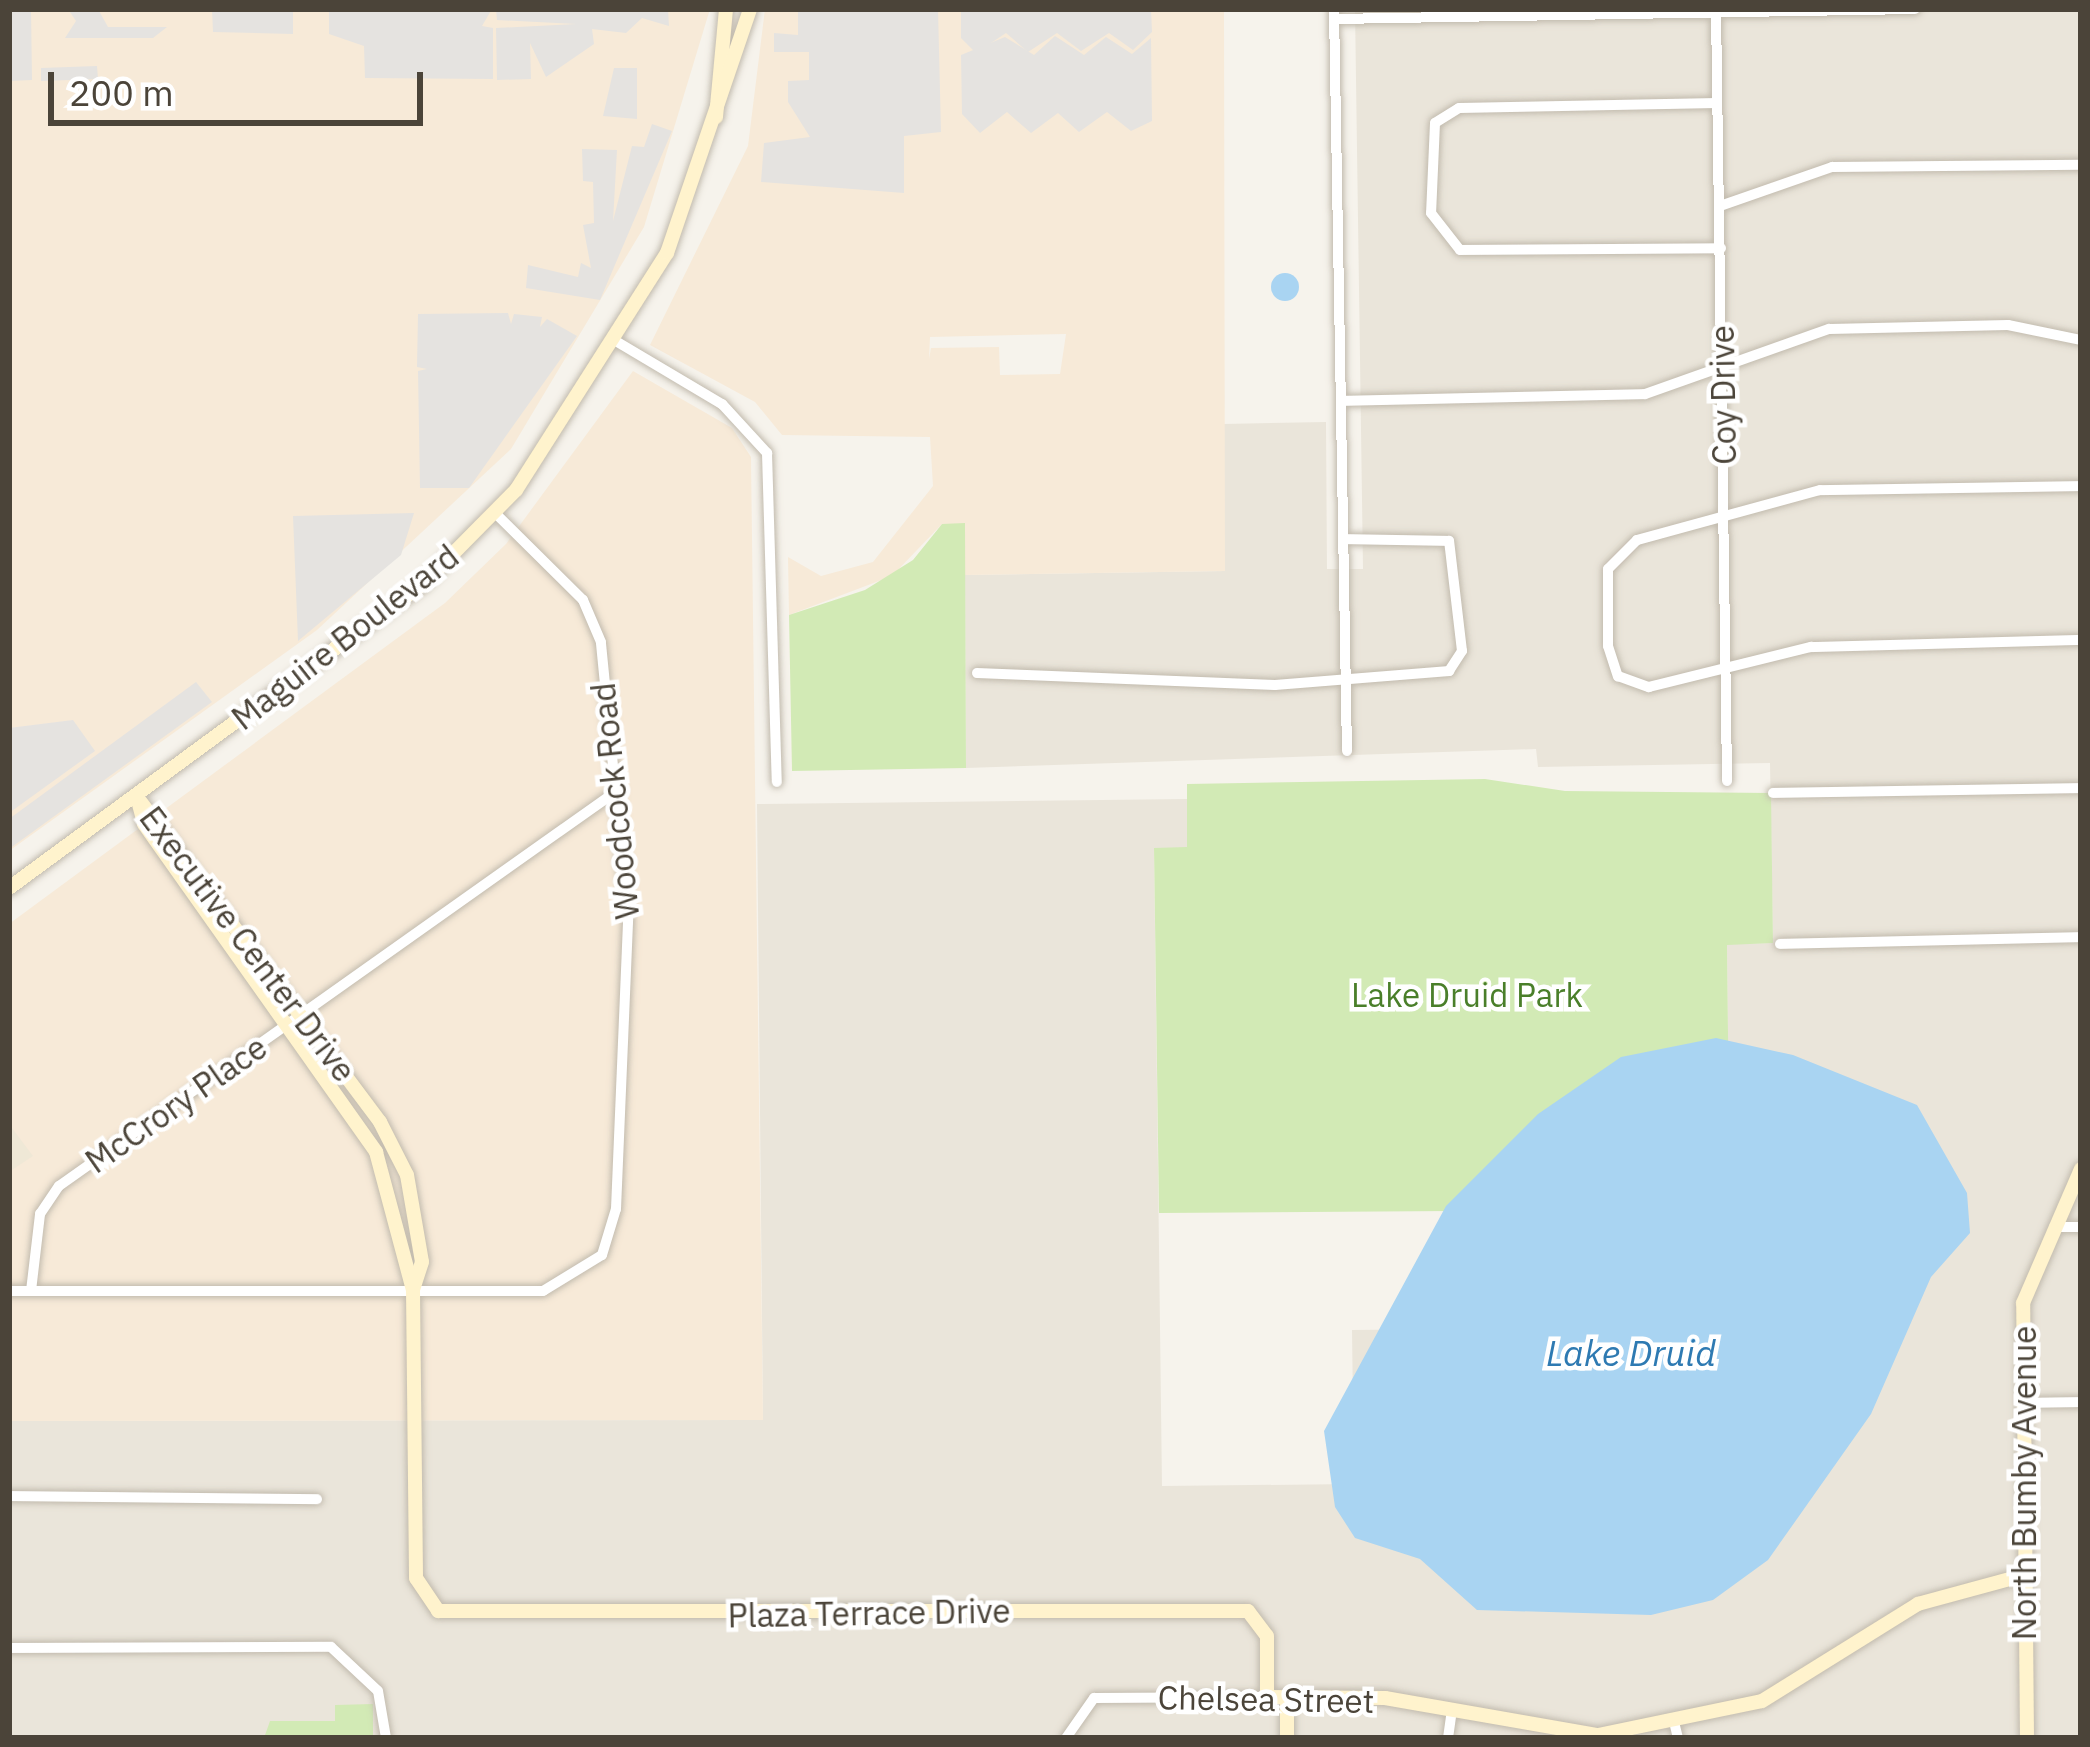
<!DOCTYPE html>
<style>
body{margin:0}
#map{position:relative;width:2090px;height:1747px;overflow:hidden;background:#f6f3ec;font-family:"IBM Plex Sans",sans-serif}
div>[style]{position:absolute}
[style*='--x']{left:calc(var(--x)*1px);top:calc(var(--y)*1px);width:calc(var(--w)*1px);rotate:calc(var(--a)*1deg)}
.residential>*{inset:0;background:#eae5da}
.commercial>*{inset:0;background:#f7ead8}
.education>*{inset:0;background:#efe8d6}
.green>*{inset:0;background:#d2eab5}
.parking>*{inset:0;background:#e5e3e0}
.water>*{inset:0;background:#a9d4f2}
.round{border-radius:50%}
.roads{filter:drop-shadow(0 0 3px #c2bbae) drop-shadow(0 0 3px #c2bbae)}
.street>*{height:10px;margin:-5px;padding:0 5px;transform-origin:5px;border-radius:5px;background:#fff}
.secondary>*{height:14px;margin:-7px;padding:0 7px;transform-origin:7px;border-radius:7px;background:#fff3cd}
span{translate:-50% -50%;white-space:nowrap;text-align:center;line-height:1.15;-webkit-text-stroke:9px #fff;paint-order:stroke}
.street-label{font-size:33px;color:#4b4439}
.park-label{font-size:33px;color:#4a7f2a}
.water-label{font-size:36px;color:#2e7ab2;font-style:italic}
.frame{position:absolute;inset:0;border:12px solid #4b4439;pointer-events:none}
.scale{position:absolute;left:48px;top:72px;width:375px;height:54px;box-sizing:border-box;border:6px solid #4b4439;border-top:0;padding-left:15px;font-size:36px;line-height:42px;white-space:nowrap;color:#4b4439;-webkit-text-stroke:9px #fff;paint-order:stroke}
</style>
<div id="map">
<div class="residential">
<div style="clip-path:polygon(1355px 9px,2078px 9px,2081px 1738px,9px 1738px,9px 1421px,763px 1420px,757px 804px,1187px 799px,1187px 848px,1154px 849px,1162px 1486px,1354px 1484px,1352px 1330px,1731px 1326px,1727px 944px,1773px 943px,1770px 763px,1538px 767px,1536px 749px,966px 768px,965px 575px,1224px 571px,1223px 424px,1326px 422px,1327px 569px,1363px 569px)"></div>
</div>
<div class="commercial">
<div style="clip-path:polygon(9px 9px,710px 9px,644px 227px,511px 449px,317px 630px,9px 851px)"></div>
<div style="clip-path:polygon(evenodd,765px 9px,1224px 9px,1225px 571px,965px 575px,965px 524px,942px 524px,892px 576px,789px 615px,788px 557px,821px 576px,873px 562px,933px 486px,930px 437px,782px 435px,755px 402px,650px 345px,748px 146px,765px 9px,1066px 334px,1060px 374px,1000px 375px,999px 347px,931px 348px,929px 359px,930px 337px,1066px 334px)"></div>
<div style="clip-path:polygon(633px 371px,732px 428px,751px 457px,763px 1420px,9px 1421px,9px 924px,445px 603px,506px 544px)"></div>
</div>
<div class="education">
<div style="clip-path:polygon(9px 1124px,33px 1156px,9px 1172px)"></div>
</div>
<div class="green">
<div style="clip-path:polygon(965px 523px,966px 768px,792px 771px,789px 615px,865px 590px,913px 560px,942px 524px)"></div>
<div style="clip-path:polygon(1485px 779px,1565px 791px,1771px 793px,1773px 943px,1727px 945px,1730px 1209px,1159px 1213px,1154px 848px,1187px 847px,1187px 784px)"></div>
<div style="clip-path:polygon(373px 1704px,373px 1737px,264px 1738px,270px 1721px,335px 1721px,335px 1705px)"></div>
</div>
<div class="parking">
<div style="clip-path:polygon(9px 9px,31px 9px,32px 80px,9px 81px)"></div>
<div style="clip-path:polygon(68px 9px,98px 9px,108px 27px,167px 27px,153px 38px,65px 38px,76px 21px)"></div>
<div style="clip-path:polygon(212px 9px,293px 9px,293px 34px,213px 32px)"></div>
<div style="clip-path:polygon(329px 9px,492px 9px,482px 26px,493px 28px,493px 79px,365px 78px,364px 46px,329px 34px)"></div>
<div style="clip-path:polygon(496px 9px,668px 9px,669px 26px,642px 18px,626px 33px,592px 29px,594px 44px,546px 77px,530px 43px,531px 79px,497px 80px,496px 28px,576px 24px,497px 20px)"></div>
<div style="clip-path:polygon(798px 9px,938px 9px,941px 132px,904px 136px,904px 193px,761px 182px,764px 143px,810px 137px,788px 102px,788px 81px,809px 80px,809px 52px,774px 52px,774px 33px,798px 35px)"></div>
<div style="clip-path:polygon(961px 9px,1151px 9px,1152px 32px,1133px 50px,1109px 33px,1081px 51px,1057px 33px,1028px 52px,1006px 33px,976px 53px,961px 38px)"></div>
<div style="clip-path:polygon(1055px 36px,1084px 55px,1106px 37px,1132px 54px,1151px 38px,1152px 121px,1131px 131px,1107px 112px,1079px 132px,1058px 113px,1031px 133px,1007px 112px,980px 133px,962px 114px,961px 55px,1005px 37px,1034px 55px)"></div>
<div style="clip-path:polygon(97px 66px,98px 79px,41px 81px,41px 68px)"></div>
<div style="clip-path:polygon(614px 68px,637px 68px,637px 119px,603px 116px)"></div>
<div style="clip-path:polygon(652px 124px,672px 131px,600px 300px,526px 288px,528px 265px,578px 277px,581px 263px,591px 268px,583px 225px,594px 223px,593px 182px,583px 181px,582px 149px,617px 150px,613px 221px,632px 146px,644px 147px)"></div>
<div style="clip-path:polygon(508px 313px,511px 324px,514px 314px,542px 317px,540px 327px,547px 319px,577px 336px,469px 488px,420px 488px,418px 371px,427px 369px,417px 367px,418px 314px)"></div>
<div style="clip-path:polygon(414px 513px,401px 555px,298px 641px,293px 516px)"></div>
<div style="clip-path:polygon(196px 682px,212px 702px,9px 849px,9px 819px)"></div>
<div style="clip-path:polygon(73px 720px,95px 751px,9px 813px,9px 728px)"></div>
</div>
<div class="water">
<div class="round" style="left:1271px;top:273px;width:28px;height:28px"></div>
<div style="clip-path:polygon(1716px 1038px,1793px 1055px,1917px 1105px,1967px 1193px,1970px 1233px,1931px 1277px,1871px 1414px,1768px 1560px,1713px 1600px,1651px 1615px,1477px 1610px,1420px 1559px,1355px 1538px,1335px 1507px,1324px 1431px,1446px 1206px,1538px 1114px,1621px 1057px)"></div>
</div>
<div class="roads">
<div class="street">
<div style="--x:1334;--y:9;--w:742;--a:89"></div>
<div style="--x:1716;--y:9;--w:772;--a:89.18"></div>
<div style="--x:1335;--y:19;--w:580;--a:-0.99"></div>
<div style="--x:1717;--y:103;--w:258;--a:178.9"></div>
<div style="--x:1459;--y:108;--w:28;--a:148"></div>
<div style="--x:1435;--y:123;--w:90;--a:92.5"></div>
<div style="--x:1431;--y:213;--w:47;--a:51.9"></div>
<div style="--x:1460;--y:250;--w:261;--a:-0.4"></div>
<div style="--x:1720;--y:206;--w:119;--a:-19.2"></div>
<div style="--x:1832;--y:167;--w:249;--a:-0.5"></div>
<div style="--x:614;--y:340;--w:126;--a:30.7"></div>
<div style="--x:722;--y:404;--w:67;--a:47.4"></div>
<div style="--x:767;--y:453;--w:329;--a:88.3"></div>
<div style="--x:1342;--y:401;--w:303;--a:-1.3"></div>
<div style="--x:1645;--y:394;--w:195;--a:-19.5"></div>
<div style="--x:1829;--y:329;--w:179;--a:-1.3"></div>
<div style="--x:2008;--y:325;--w:75;--a:11.6"></div>
<div style="--x:2081;--y:486;--w:261;--a:179.1"></div>
<div style="--x:1820;--y:490;--w:190;--a:164.7"></div>
<div style="--x:1637;--y:540;--w:41;--a:135"></div>
<div style="--x:1608;--y:569;--w:77;--a:90"></div>
<div style="--x:1608;--y:646;--w:32;--a:72"></div>
<div style="--x:1618;--y:676;--w:33;--a:20"></div>
<div style="--x:1649;--y:687;--w:167;--a:-13.9"></div>
<div style="--x:1811;--y:647;--w:270;--a:-1.5"></div>
<div style="--x:977;--y:673;--w:298;--a:2.3"></div>
<div style="--x:1275;--y:685;--w:175;--a:-4.6"></div>
<div style="--x:1449;--y:671;--w:24;--a:-57"></div>
<div style="--x:1462;--y:651;--w:111;--a:-96.7"></div>
<div style="--x:1449;--y:541;--w:105;--a:-178.9"></div>
<div style="--x:1773;--y:793;--w:308;--a:-0.9"></div>
<div style="--x:1780;--y:944;--w:301;--a:-1.3"></div>
<div style="--x:2054;--y:1227;--w:27;--a:0"></div>
<div style="--x:9;--y:1291;--w:534;--a:0"></div>
<div style="--x:543;--y:1291;--w:69;--a:-31.4"></div>
<div style="--x:602;--y:1255;--w:48;--a:-73.1"></div>
<div style="--x:616;--y:1209;--w:290;--a:-87.6"></div>
<div style="--x:628;--y:919;--w:278;--a:-95.6"></div>
<div style="--x:601;--y:642;--w:46;--a:-113.2"></div>
<div style="--x:583;--y:600;--w:124;--a:-135.3"></div>
<div style="--x:31;--y:1291;--w:78;--a:-83.3"></div>
<div style="--x:40;--y:1214;--w:34;--a:-56"></div>
<div style="--x:59;--y:1186;--w:685;--a:-35.31"></div>
<div style="--x:2022;--y:1403;--w:59;--a:-1"></div>
<div style="--x:9;--y:1496;--w:308;--a:0.6"></div>
<div style="--x:9;--y:1648;--w:322;--a:-0.2"></div>
<div style="--x:331;--y:1647;--w:64;--a:43.1"></div>
<div style="--x:378;--y:1691;--w:48;--a:80.3"></div>
<div style="--x:1675;--y:1726;--w:12;--a:76"></div>
<div style="--x:1066;--y:1738;--w:49;--a:-55"></div>
<div style="--x:1094;--y:1698;--w:173;--a:-0.3"></div>
<div style="--x:1448;--y:1738;--w:22;--a:-82"></div>
</div>
<div class="secondary">
<div style="--x:716;--y:117;--w:108;--a:-84.7"></div>
<div style="--x:137;--y:797;--w:406;--a:53.2"></div>
<div style="--x:380;--y:1122;--w:59;--a:63"></div>
<div style="--x:407;--y:1175;--w:88;--a:80.2"></div>
<div style="--x:422;--y:1262;--w:29;--a:108"></div>
<div style="--x:413;--y:1290;--w:288;--a:89.4"></div>
<div style="--x:416;--y:1578;--w:40;--a:56"></div>
<div style="--x:438;--y:1611;--w:810;--a:0"></div>
<div style="--x:1248;--y:1611;--w:31;--a:53"></div>
<div style="--x:1267;--y:1636;--w:61;--a:90"></div>
<div style="--x:1267;--y:1697;--w:118;--a:0.5"></div>
<div style="--x:1385;--y:1698;--w:216;--a:9.9"></div>
<div style="--x:1598;--y:1735;--w:167;--a:-11.7"></div>
<div style="--x:1762;--y:1701;--w:184;--a:-31.9"></div>
<div style="--x:1918;--y:1604;--w:110;--a:-15.3"></div>
<div style="--x:137;--y:797;--w:28;--a:75"></div>
<div style="--x:144;--y:824;--w:402;--a:54.7"></div>
<div style="--x:376;--y:1152;--w:143;--a:75"></div>
<div style="--x:9;--y:888;--w:514;--a:-36.29"></div>
<div style="--x:423;--y:584;--w:132;--a:-45.3"></div>
<div style="--x:516;--y:490;--w:281;--a:-57.5"></div>
<div style="--x:667;--y:253;--w:258;--a:-71.2"></div>
<div style="--x:1287;--y:1697;--w:41;--a:90"></div>
<div style="--x:2027;--y:1738;--w:435;--a:-90.5"></div>
<div style="--x:2023;--y:1303;--w:146;--a:-66.6"></div>
</div>
</div>
<div class="street-label">
<span style="left:1723px;top:395px;rotate:-91deg">Coy Drive</span>
<span style="left:345px;top:637px;rotate:-38deg">Maguire Boulevard</span>
<span style="left:615px;top:801px;rotate:-96deg">Woodcock Road</span>
<span style="left:248px;top:944px;rotate:53deg">Executive Center Drive</span>
<span style="left:176px;top:1104px;rotate:-35deg">McCrory Place</span>
<span style="left:2024px;top:1483px;rotate:-90deg">North Bumby Avenue</span>
<span style="left:869px;top:1613px;rotate:-1deg">Plaza Terrace Drive</span>
<span style="left:1266px;top:1699px;rotate:1deg">Chelsea Street</span>
</div>
<div class="park-label">
<span style="left:1467px;top:995px">Lake Druid Park</span>
</div>
<div class="water-label">
<span style="left:1631px;top:1353px">Lake Druid</span>
</div>
<div class="frame"></div>
<div class="scale">200 m</div>
</div>
